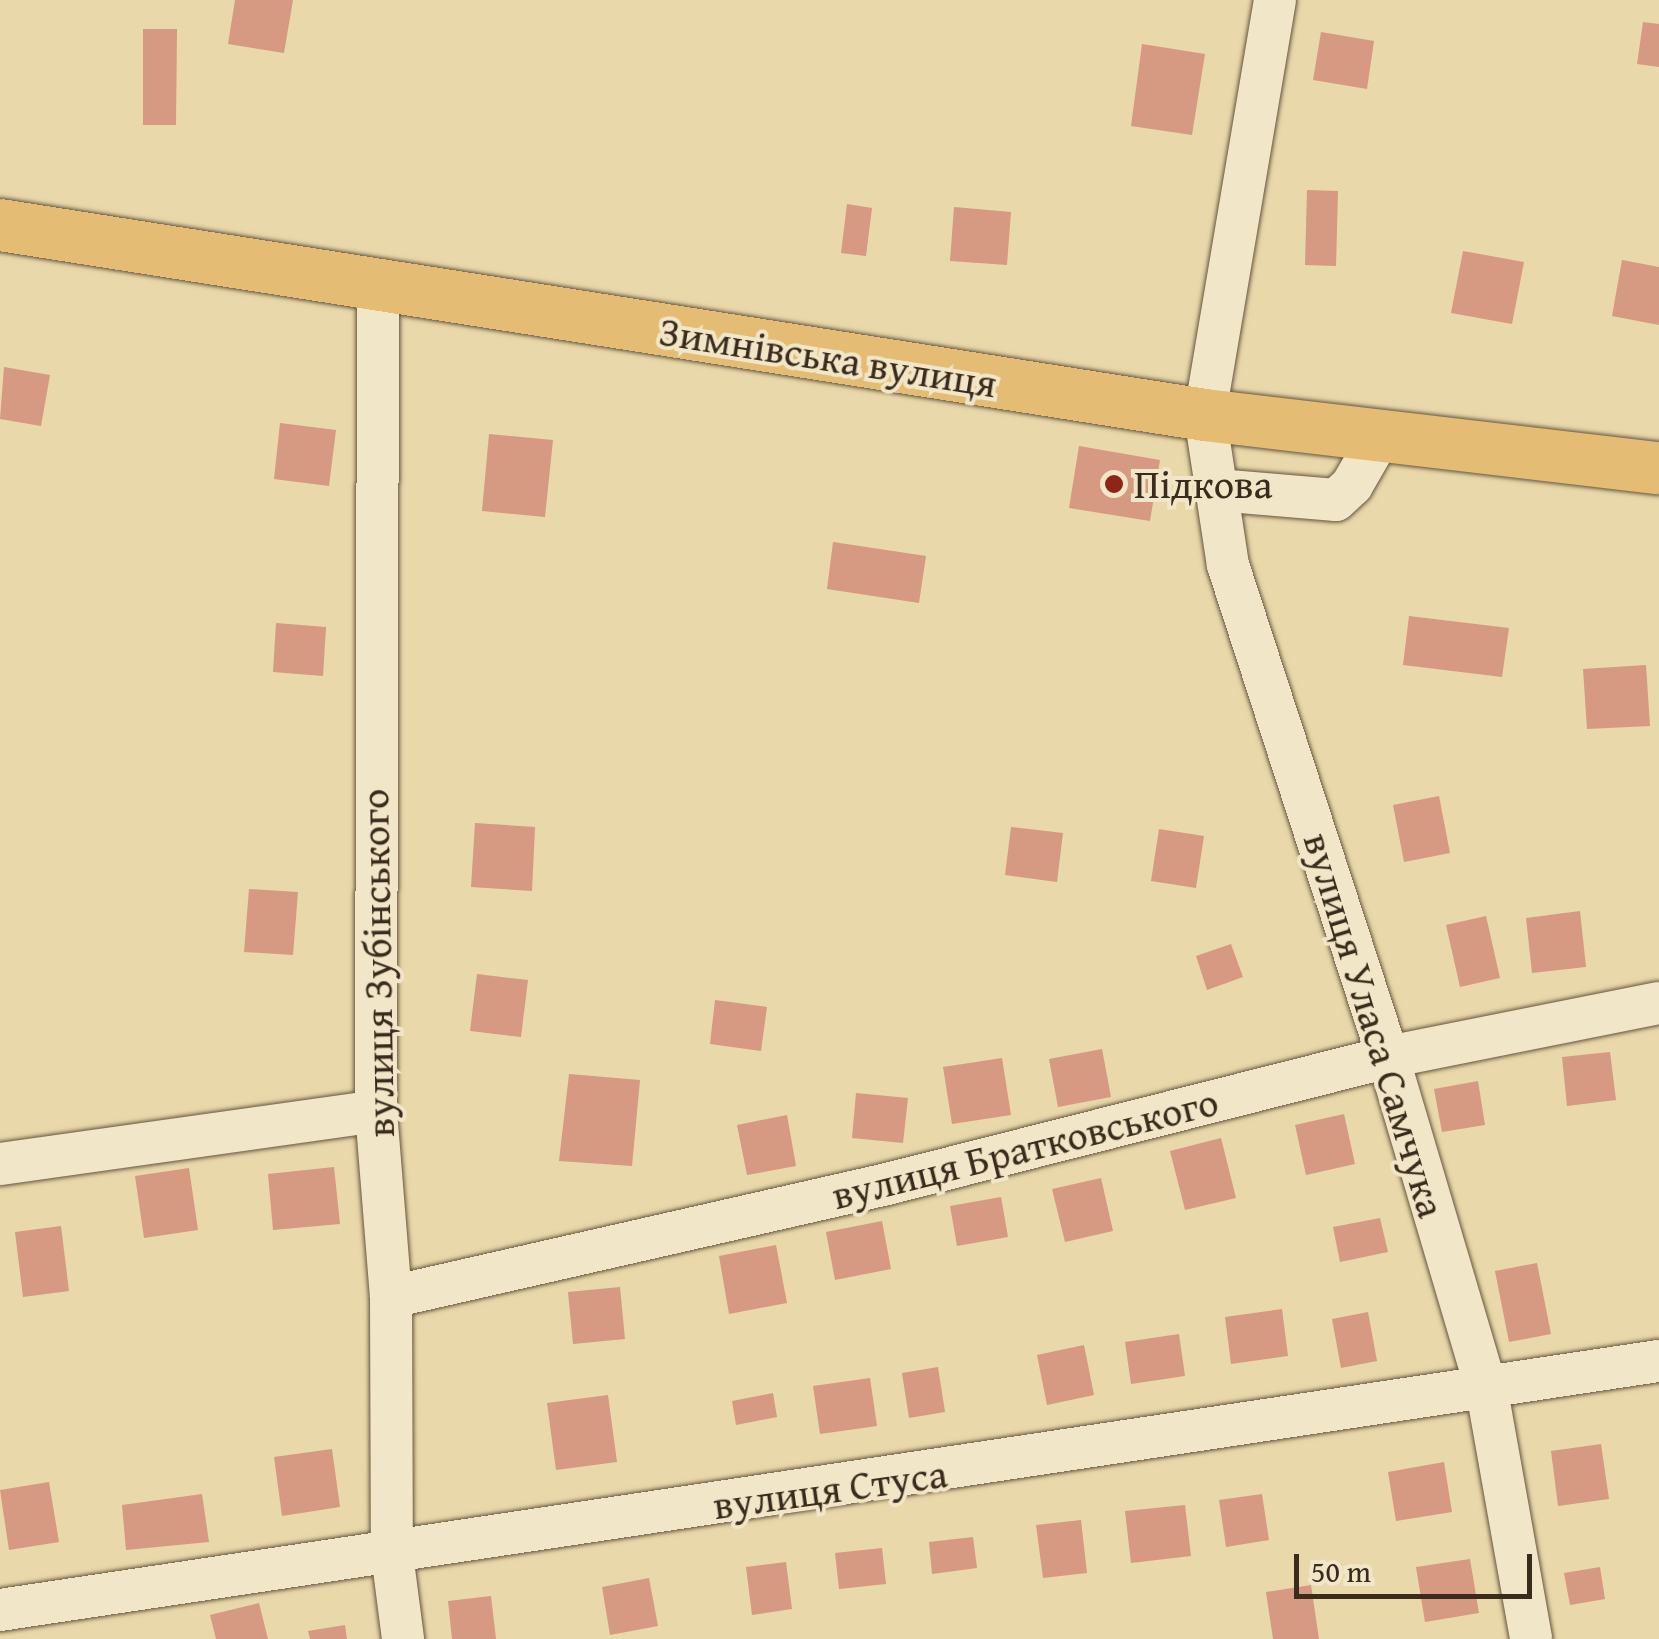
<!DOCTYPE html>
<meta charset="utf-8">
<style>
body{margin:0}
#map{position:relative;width:1659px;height:1639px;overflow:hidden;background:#e9d8a9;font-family:"Gentium Book Plus",serif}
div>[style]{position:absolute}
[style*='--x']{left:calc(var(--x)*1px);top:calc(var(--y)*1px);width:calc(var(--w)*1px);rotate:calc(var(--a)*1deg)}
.building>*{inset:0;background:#d69981}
.roads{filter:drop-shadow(0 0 2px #66563f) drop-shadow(0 0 2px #66563f)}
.minor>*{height:42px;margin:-21px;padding:0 21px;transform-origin:21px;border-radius:21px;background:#f1e6c7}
.major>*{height:52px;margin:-26px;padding:0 26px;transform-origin:26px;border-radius:26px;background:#e4bc74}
.dots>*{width:28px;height:28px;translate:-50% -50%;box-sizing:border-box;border:5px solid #f1e6c7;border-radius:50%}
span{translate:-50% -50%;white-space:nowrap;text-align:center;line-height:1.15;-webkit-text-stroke:8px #f1e6c7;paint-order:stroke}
.street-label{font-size:40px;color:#3b2b1c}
.poi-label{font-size:40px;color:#3b2b1c}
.left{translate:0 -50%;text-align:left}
.scale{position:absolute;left:1294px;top:1554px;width:238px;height:45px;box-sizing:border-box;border:5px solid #3b2b1c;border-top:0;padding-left:12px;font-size:30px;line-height:35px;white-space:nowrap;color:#3b2b1c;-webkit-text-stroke:8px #f1e6c7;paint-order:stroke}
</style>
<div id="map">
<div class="building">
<div style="clip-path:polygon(235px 0,293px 0,284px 53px,228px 44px)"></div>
<div style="clip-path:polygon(1643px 22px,1659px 24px,1659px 67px,1637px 64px)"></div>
<div style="clip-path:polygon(143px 29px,177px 29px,176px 125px,143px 125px)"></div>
<div style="clip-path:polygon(1321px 32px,1374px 41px,1367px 89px,1313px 80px)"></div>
<div style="clip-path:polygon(1142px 44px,1205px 54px,1192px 135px,1131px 126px)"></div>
<div style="clip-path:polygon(1307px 190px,1338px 191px,1336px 266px,1305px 265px)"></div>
<div style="clip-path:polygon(847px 204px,872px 208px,866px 256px,841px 253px)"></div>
<div style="clip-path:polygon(954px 207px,1011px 212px,1007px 265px,950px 261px)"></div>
<div style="clip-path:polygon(1463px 251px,1524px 262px,1512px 324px,1451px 313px)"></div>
<div style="clip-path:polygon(1622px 260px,1659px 267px,1659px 325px,1612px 316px)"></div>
<div style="clip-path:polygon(4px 367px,50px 375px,41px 426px,0 419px)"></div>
<div style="clip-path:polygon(280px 423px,336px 430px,329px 486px,274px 479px)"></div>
<div style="clip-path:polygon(489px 434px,553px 440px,545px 517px,482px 511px)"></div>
<div style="clip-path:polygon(1079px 446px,1160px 460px,1150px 521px,1069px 508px)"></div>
<div style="clip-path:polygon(833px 542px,926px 556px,919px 603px,827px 589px)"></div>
<div style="clip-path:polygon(1409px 616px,1509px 628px,1502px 677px,1403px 665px)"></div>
<div style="clip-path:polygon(276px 623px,326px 627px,323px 676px,273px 672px)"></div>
<div style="clip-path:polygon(1646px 665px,1650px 726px,1587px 729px,1583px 669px)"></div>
<div style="clip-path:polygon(1439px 796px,1450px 853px,1404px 862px,1393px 805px)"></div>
<div style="clip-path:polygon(475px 823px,535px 827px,532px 891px,471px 887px)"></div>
<div style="clip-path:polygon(1011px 827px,1063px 833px,1057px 882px,1005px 875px)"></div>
<div style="clip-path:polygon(1159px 829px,1204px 836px,1196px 888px,1151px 881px)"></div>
<div style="clip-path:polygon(249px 889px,298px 892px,293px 955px,244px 952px)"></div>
<div style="clip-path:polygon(1580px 911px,1586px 967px,1532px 973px,1526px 918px)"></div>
<div style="clip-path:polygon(1486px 916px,1500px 978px,1460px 987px,1446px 925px)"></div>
<div style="clip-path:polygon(1231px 944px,1243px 977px,1207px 990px,1196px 956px)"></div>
<div style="clip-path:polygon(477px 974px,528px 980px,521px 1037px,470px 1031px)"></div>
<div style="clip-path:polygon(715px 1000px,767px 1007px,761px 1051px,710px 1044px)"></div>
<div style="clip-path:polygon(1102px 1049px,1111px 1097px,1058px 1107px,1049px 1059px)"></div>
<div style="clip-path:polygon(1610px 1052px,1616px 1100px,1567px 1106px,1562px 1057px)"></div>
<div style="clip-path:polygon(1002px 1058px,1011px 1115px,952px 1124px,943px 1067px)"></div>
<div style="clip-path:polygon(569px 1074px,640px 1080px,632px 1166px,559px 1161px)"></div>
<div style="clip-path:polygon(1478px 1081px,1485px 1125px,1442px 1132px,1434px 1089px)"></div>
<div style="clip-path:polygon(856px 1093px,908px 1098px,903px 1143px,852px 1138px)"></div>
<div style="clip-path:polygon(1344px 1114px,1355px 1164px,1306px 1175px,1295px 1125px)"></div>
<div style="clip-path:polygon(787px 1115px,796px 1166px,747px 1175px,737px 1125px)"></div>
<div style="clip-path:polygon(1221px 1138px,1236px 1198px,1185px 1210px,1170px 1151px)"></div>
<div style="clip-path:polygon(334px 1167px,340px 1224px,273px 1230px,268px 1174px)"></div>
<div style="clip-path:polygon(189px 1168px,198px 1230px,144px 1238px,135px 1176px)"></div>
<div style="clip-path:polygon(1101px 1178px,1113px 1231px,1065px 1242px,1052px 1189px)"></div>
<div style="clip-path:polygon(1001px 1197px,1008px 1237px,957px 1246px,950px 1206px)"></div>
<div style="clip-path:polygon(1380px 1218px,1388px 1252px,1340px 1262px,1333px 1227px)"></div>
<div style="clip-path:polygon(882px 1221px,891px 1269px,835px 1280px,826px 1232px)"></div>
<div style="clip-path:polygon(61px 1226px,69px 1291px,23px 1297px,15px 1232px)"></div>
<div style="clip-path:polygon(776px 1245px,787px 1303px,729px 1314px,719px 1256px)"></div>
<div style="clip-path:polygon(1537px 1263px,1551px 1334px,1509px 1342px,1495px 1271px)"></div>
<div style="clip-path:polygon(620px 1287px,625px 1339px,573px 1344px,568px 1292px)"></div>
<div style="clip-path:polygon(1282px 1309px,1288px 1356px,1231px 1364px,1225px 1317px)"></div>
<div style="clip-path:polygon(1368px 1312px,1377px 1361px,1341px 1368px,1332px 1319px)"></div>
<div style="clip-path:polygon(1179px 1334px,1185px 1376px,1131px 1384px,1125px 1342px)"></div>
<div style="clip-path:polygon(1084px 1345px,1094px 1395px,1047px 1405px,1037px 1355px)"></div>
<div style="clip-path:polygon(938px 1367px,945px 1412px,909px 1418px,902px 1373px)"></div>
<div style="clip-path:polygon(870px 1378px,877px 1426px,820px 1434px,813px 1386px)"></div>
<div style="clip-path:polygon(773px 1393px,777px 1417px,736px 1425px,732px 1401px)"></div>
<div style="clip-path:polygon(608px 1395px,617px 1462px,556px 1470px,547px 1403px)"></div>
<div style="clip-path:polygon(1601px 1444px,1609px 1499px,1558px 1506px,1551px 1451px)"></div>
<div style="clip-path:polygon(332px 1449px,340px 1507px,282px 1516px,274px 1457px)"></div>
<div style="clip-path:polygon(1444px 1462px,1452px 1512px,1396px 1521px,1388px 1472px)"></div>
<div style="clip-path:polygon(49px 1482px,59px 1542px,9px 1550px,0 1490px)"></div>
<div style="clip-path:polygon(202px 1494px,209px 1542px,126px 1550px,122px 1505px)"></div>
<div style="clip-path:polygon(1262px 1494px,1269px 1540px,1226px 1547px,1219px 1500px)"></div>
<div style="clip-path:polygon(1185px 1505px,1191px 1556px,1131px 1563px,1125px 1511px)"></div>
<div style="clip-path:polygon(1081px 1520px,1087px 1573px,1043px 1578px,1036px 1525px)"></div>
<div style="clip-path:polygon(973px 1537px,977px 1568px,932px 1574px,929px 1542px)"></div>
<div style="clip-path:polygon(882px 1548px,886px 1584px,839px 1589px,835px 1553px)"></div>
<div style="clip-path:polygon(1470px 1559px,1479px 1613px,1425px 1622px,1416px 1567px)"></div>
<div style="clip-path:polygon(786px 1562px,792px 1609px,752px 1615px,746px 1567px)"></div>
<div style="clip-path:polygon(1600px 1567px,1605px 1599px,1570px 1605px,1564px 1573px)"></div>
<div style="clip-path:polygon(649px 1578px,658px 1626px,610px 1635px,602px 1587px)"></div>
<div style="clip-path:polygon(1311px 1585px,1319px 1639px,1273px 1639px,1266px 1592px)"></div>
<div style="clip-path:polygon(491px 1596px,496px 1639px,452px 1639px,448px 1601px)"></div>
<div style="clip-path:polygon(259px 1603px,268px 1639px,216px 1639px,210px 1615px)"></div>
<div style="clip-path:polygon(345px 1625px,347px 1639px,310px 1639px,308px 1631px)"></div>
</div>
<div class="roads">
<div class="minor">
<div style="--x:1275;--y:0;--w:421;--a:99.6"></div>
<div style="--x:1205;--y:415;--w:152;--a:81.3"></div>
<div style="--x:1228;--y:565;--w:517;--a:71.99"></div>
<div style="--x:1388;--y:1057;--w:348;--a:73.5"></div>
<div style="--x:1487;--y:1391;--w:252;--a:79.9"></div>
<div style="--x:378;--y:286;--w:825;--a:90.14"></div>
<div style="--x:376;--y:1111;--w:187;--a:85.4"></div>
<div style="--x:391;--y:1297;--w:257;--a:89.8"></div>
<div style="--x:392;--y:1554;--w:86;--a:82.6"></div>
<div style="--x:1217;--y:490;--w:119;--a:4.8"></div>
<div style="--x:1336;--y:500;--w:22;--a:-43"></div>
<div style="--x:1352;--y:485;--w:54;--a:-60.1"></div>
<div style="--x:0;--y:1164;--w:380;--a:-8"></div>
<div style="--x:391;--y:1297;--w:509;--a:-12.83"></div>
<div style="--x:887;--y:1184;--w:517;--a:-14.22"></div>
<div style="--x:1388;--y:1057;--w:276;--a:-11.3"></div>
<div style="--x:0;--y:1610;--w:1678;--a:-8.54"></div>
</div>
<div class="major">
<div style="--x:0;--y:225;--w:1220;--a:8.96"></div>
<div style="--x:1205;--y:415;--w:457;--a:6.7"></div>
</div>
</div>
<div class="dots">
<div style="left:1114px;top:484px;background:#8f2418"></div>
</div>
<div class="street-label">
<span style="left:828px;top:357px;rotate:9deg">Зимнівська вулиця</span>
<span style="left:377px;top:963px;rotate:-91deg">вулиця Зубінського</span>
<span style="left:1375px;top:1025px;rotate:73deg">вулиця Уласа Самчука</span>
<span style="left:1025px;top:1148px;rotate:-14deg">вулиця Братковського</span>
<span style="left:830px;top:1489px;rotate:-8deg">вулиця Стуса</span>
</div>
<div class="poi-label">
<span class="left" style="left:1134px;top:484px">Підкова</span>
</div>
<div class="scale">50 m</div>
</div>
